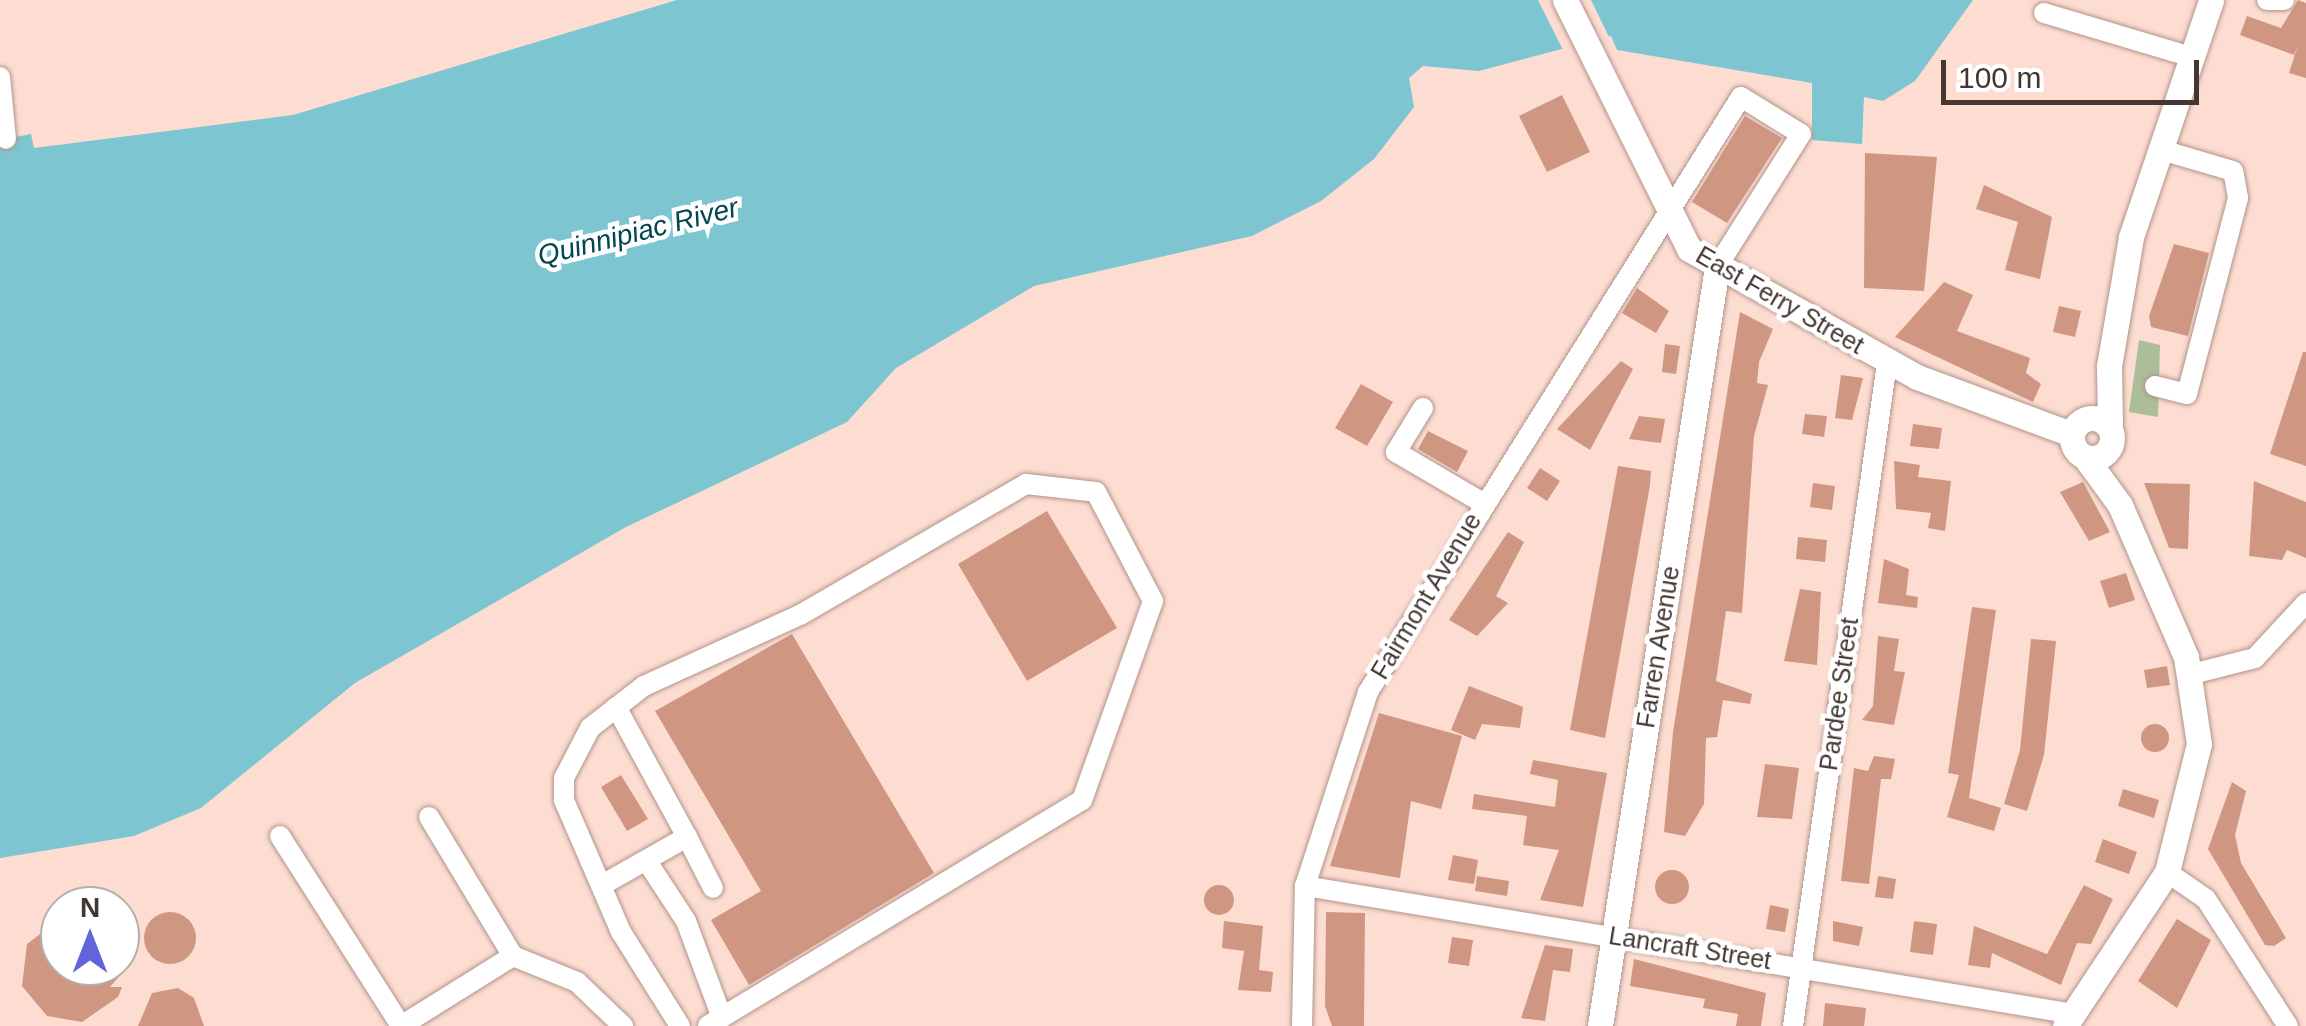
<!DOCTYPE html>
<style>
body{margin:0}
#map{position:relative;width:2306px;height:1026px;overflow:hidden;background:#fdddd2;font-family:Arial,sans-serif}
div>[style]{position:absolute}
[style*='--x']{left:calc(var(--x)*1px);top:calc(var(--y)*1px);width:calc(var(--w)*1px);rotate:calc(var(--a)*1deg)}
.green>*{inset:0;background:#abbd99}
.water>*{inset:0;background:#7dc6d1}
.pier>*{inset:0;background:#fdddd2}
.building>*{inset:0;background:#cf9682}
.round{border-radius:50%}
.roads{filter:drop-shadow(0 0 2px #b2948a) drop-shadow(0 0 2px #b2948a)}
.minor>*{height:20px;margin:-10px;padding:0 10px;transform-origin:10px;border-radius:10px;background:#fff}
.major>*{height:25px;margin:-12.5px;padding:0 12.5px;transform-origin:12.5px;border-radius:12.5px;background:#fff}
.major>.ring{margin:-12.5px;padding:0;box-sizing:content-box;background:none;border:25px solid #fff;border-radius:50%}
span{translate:-50% -50%;white-space:nowrap;text-align:center;line-height:1.15;-webkit-text-stroke:9px #fff;paint-order:stroke}
.street-label{font-size:25px;color:#443733}
.water-label{font-size:28px;color:#00474f;font-style:italic}
.north{position:absolute;left:40px;top:886px;width:100px;height:100px;box-sizing:border-box;background:#fff;border:2px solid #b4afad;border-radius:50%;rotate:0deg;font-size:28px;font-weight:700;line-height:40px;text-align:center;color:#443733}
.north::after{content:'';display:block;margin:auto;width:35px;height:45px;background:#6264dc;clip-path:polygon(50% 0,100% 100%,50% 72%,0 100%)}
.scale{position:absolute;left:1941px;top:60px;width:258px;height:45px;box-sizing:border-box;border:5px solid #443733;border-top:0;padding-left:12px;font-size:30px;line-height:35px;white-space:nowrap;color:#443733;-webkit-text-stroke:8px #fff;paint-order:stroke}
</style>
<div id="map">
<div class="green">
<div style="clip-path:polygon(2139px 340px,2160px 345px,2158px 417px,2129px 412px)"></div>
</div>
<div class="water">
<div style="clip-path:polygon(677px 0,1973px 0,1915px 81px,1883px 101px,1864px 97px,1862px 144px,1812px 140px,1812px 83px,1617px 50px,1611px 36px,1479px 71px,1423px 66px,1409px 78px,1414px 107px,1374px 159px,1321px 201px,1252px 236px,1034px 286px,896px 368px,847px 422px,626px 527px,355px 683px,201px 808px,134px 836px,0 858px,0 140px,31px 134px,34px 148px,293px 115px)"></div>
</div>
<div class="pier">
<div style="clip-path:polygon(1538px 0,1591px 0,1610px 39px,1566px 56px)"></div>
</div>
<div class="building">
<div style="clip-path:polygon(2298px 0,2306px 3px,2306px 78px,2289px 73px,2298px 45px,2294px 55px,2240px 35px,2247px 16px,2281px 28px)"></div>
<div style="clip-path:polygon(1562px 95px,1590px 152px,1547px 172px,1519px 116px)"></div>
<div style="clip-path:polygon(1745px 116px,1782px 138px,1727px 223px,1692px 202px)"></div>
<div style="clip-path:polygon(1865px 153px,1937px 157px,1924px 291px,1864px 288px)"></div>
<div style="clip-path:polygon(1984px 185px,2052px 217px,2040px 279px,2005px 270px,2018px 222px,1976px 209px)"></div>
<div style="clip-path:polygon(2174px 244px,2209px 253px,2188px 336px,2151px 327px,2149px 316px)"></div>
<div style="clip-path:polygon(1944px 282px,1973px 295px,1957px 331px,2030px 358px,2026px 373px,2041px 384px,2033px 402px,1895px 337px)"></div>
<div style="clip-path:polygon(1637px 288px,1669px 311px,1656px 333px,1622px 313px)"></div>
<div style="clip-path:polygon(2059px 306px,2081px 311px,2075px 337px,2053px 332px)"></div>
<div style="clip-path:polygon(1740px 312px,1773px 329px,1759px 362px,1757px 383px,1768px 385px,1754px 436px,1742px 613px,1726px 611px,1716px 681px,1752px 694px,1750px 704px,1723px 700px,1717px 737px,1706px 738px,1704px 804px,1685px 836px,1664px 832px,1673px 732px)"></div>
<div style="clip-path:polygon(1665px 344px,1680px 346px,1676px 374px,1662px 372px)"></div>
<div style="clip-path:polygon(2303px 352px,2306px 352px,2306px 466px,2270px 454px)"></div>
<div style="clip-path:polygon(1621px 361px,1633px 369px,1590px 450px,1557px 429px)"></div>
<div style="clip-path:polygon(1841px 375px,1863px 378px,1852px 420px,1835px 418px)"></div>
<div style="clip-path:polygon(1361px 384px,1393px 402px,1367px 446px,1335px 428px)"></div>
<div style="clip-path:polygon(1805px 414px,1827px 416px,1824px 437px,1802px 434px)"></div>
<div style="clip-path:polygon(1639px 416px,1665px 419px,1661px 443px,1629px 439px)"></div>
<div style="clip-path:polygon(1913px 424px,1942px 428px,1939px 449px,1910px 446px)"></div>
<div style="clip-path:polygon(1428px 431px,1468px 451px,1457px 472px,1418px 449px)"></div>
<div style="clip-path:polygon(1894px 461px,1920px 465px,1918px 477px,1951px 481px,1945px 531px,1928px 528px,1931px 513px,1896px 509px)"></div>
<div style="clip-path:polygon(1618px 466px,1651px 471px,1650px 485px,1605px 738px,1570px 730px)"></div>
<div style="clip-path:polygon(1540px 468px,1560px 481px,1547px 501px,1527px 488px)"></div>
<div style="clip-path:polygon(2254px 481px,2306px 502px,2306px 558px,2287px 550px,2282px 560px,2249px 556px)"></div>
<div style="clip-path:polygon(2083px 482px,2110px 532px,2089px 541px,2060px 492px)"></div>
<div style="clip-path:polygon(1813px 483px,1835px 486px,1832px 510px,1810px 507px)"></div>
<div style="clip-path:polygon(2144px 483px,2190px 484px,2188px 549px,2169px 548px)"></div>
<div style="clip-path:polygon(1047px 511px,1117px 628px,1027px 681px,958px 564px)"></div>
<div style="clip-path:polygon(1508px 532px,1524px 542px,1496px 596px,1508px 603px,1477px 636px,1449px 620px)"></div>
<div style="clip-path:polygon(1798px 537px,1827px 540px,1825px 562px,1796px 559px)"></div>
<div style="clip-path:polygon(1884px 559px,1909px 569px,1906px 595px,1918px 597px,1917px 608px,1878px 603px)"></div>
<div style="clip-path:polygon(2126px 573px,2135px 600px,2109px 608px,2100px 581px)"></div>
<div style="clip-path:polygon(1800px 589px,1821px 592px,1817px 665px,1784px 661px)"></div>
<div style="clip-path:polygon(1972px 607px,1996px 610px,1969px 798px,2001px 808px,1994px 831px,1947px 817px,1959px 775px,1948px 773px)"></div>
<div style="clip-path:polygon(792px 634px,934px 873px,749px 985px,711px 920px,761px 891px,655px 711px)"></div>
<div style="clip-path:polygon(1878px 636px,1899px 639px,1894px 671px,1905px 672px,1894px 725px,1862px 720px,1873px 706px)"></div>
<div style="clip-path:polygon(2031px 639px,2056px 641px,2044px 755px,2027px 811px,2004px 804px,2020px 750px)"></div>
<div style="clip-path:polygon(2167px 666px,2170px 685px,2147px 688px,2144px 670px)"></div>
<div style="clip-path:polygon(1469px 686px,1523px 707px,1520px 728px,1482px 724px,1475px 740px,1451px 730px)"></div>
<div style="clip-path:polygon(1379px 713px,1462px 736px,1441px 809px,1411px 801px,1400px 878px,1330px 866px)"></div>
<div class="round" style="left:2141px;top:724px;width:28px;height:28px"></div>
<div style="clip-path:polygon(1874px 756px,1895px 759px,1891px 779px,1881px 779px,1869px 884px,1841px 881px,1854px 768px,1868px 771px)"></div>
<div style="clip-path:polygon(1533px 760px,1607px 773px,1583px 907px,1540px 900px,1559px 850px,1523px 845px,1527px 816px,1472px 809px,1474px 794px,1555px 807px,1558px 780px,1530px 774px)"></div>
<div style="clip-path:polygon(1765px 764px,1799px 768px,1792px 819px,1757px 817px)"></div>
<div style="clip-path:polygon(621px 775px,648px 819px,627px 831px,601px 787px)"></div>
<div style="clip-path:polygon(2232px 782px,2246px 791px,2235px 835px,2241px 863px,2286px 938px,2274px 946px,2265px 945px,2208px 849px)"></div>
<div style="clip-path:polygon(2123px 789px,2159px 800px,2154px 818px,2118px 806px)"></div>
<div style="clip-path:polygon(2103px 839px,2137px 852px,2129px 874px,2095px 862px)"></div>
<div style="clip-path:polygon(1453px 855px,1478px 860px,1474px 884px,1448px 880px)"></div>
<div class="round" style="left:1655px;top:870px;width:34px;height:34px"></div>
<div style="clip-path:polygon(1477px 876px,1509px 881px,1507px 896px,1475px 891px)"></div>
<div style="clip-path:polygon(1878px 876px,1896px 879px,1893px 899px,1875px 897px)"></div>
<div class="round" style="left:1204px;top:885px;width:30px;height:30px"></div>
<div style="clip-path:polygon(2084px 885px,2113px 899px,2091px 944px,2077px 943px,2061px 985px,1992px 953px,1990px 968px,1968px 965px,1974px 926px,2047px 954px)"></div>
<div style="clip-path:polygon(1770px 905px,1789px 909px,1785px 932px,1766px 929px)"></div>
<div style="clip-path:polygon(1326px 912px,1365px 913px,1364px 1026px,1332px 1026px,1325px 1006px)"></div>
<div class="round" style="left:144px;top:912px;width:52px;height:52px"></div>
<div style="clip-path:polygon(60px 919px,60px 966px,128px 966px,110px 987px,122px 987px,118px 997px,82px 1022px,47px 1016px,22px 986px,27px 944px)"></div>
<div style="clip-path:polygon(2177px 919px,2211px 940px,2177px 1008px,2138px 981px)"></div>
<div style="clip-path:polygon(1224px 921px,1263px 926px,1259px 970px,1273px 972px,1271px 992px,1238px 990px,1244px 951px,1222px 948px)"></div>
<div style="clip-path:polygon(1833px 921px,1863px 927px,1859px 946px,1833px 941px)"></div>
<div style="clip-path:polygon(1914px 921px,1937px 924px,1933px 955px,1910px 952px)"></div>
<div style="clip-path:polygon(1452px 937px,1473px 940px,1469px 966px,1448px 963px)"></div>
<div style="clip-path:polygon(1545px 945px,1573px 949px,1570px 972px,1553px 970px,1545px 1021px,1521px 1018px)"></div>
<div style="clip-path:polygon(1634px 959px,1766px 993px,1761px 1026px,1736px 1026px,1738px 1014px,1703px 1008px,1705px 999px,1630px 986px)"></div>
<div style="clip-path:polygon(178px 988px,194px 998px,204px 1026px,138px 1026px,152px 993px)"></div>
<div style="clip-path:polygon(1825px 1003px,1866px 1008px,1864px 1026px,1823px 1026px)"></div>
</div>
<div class="roads">
<div class="minor">
<div style="--x:2267;--y:0;--w:17;--a:0"></div>
<div style="--x:2044;--y:13;--w:154;--a:16.6"></div>
<div style="--x:0;--y:77;--w:62;--a:84.5"></div>
<div style="--x:2155;--y:386;--w:33;--a:14"></div>
<div style="--x:2187;--y:394;--w:203;--a:-75.4"></div>
<div style="--x:2238;--y:198;--w:27;--a:-100"></div>
<div style="--x:2233;--y:171;--w:75;--a:-163.7"></div>
<div style="--x:1423;--y:408;--w:52;--a:121.5"></div>
<div style="--x:1396;--y:452;--w:101;--a:30.4"></div>
<div style="--x:2192;--y:674;--w:65;--a:-14.3"></div>
<div style="--x:2255;--y:658;--w:75;--a:-47.2"></div>
<div style="--x:429;--y:817;--w:162;--a:58.9"></div>
<div style="--x:513;--y:956;--w:69;--a:22.1"></div>
<div style="--x:577;--y:982;--w:64;--a:43.7"></div>
<div style="--x:280;--y:836;--w:225;--a:57.5"></div>
<div style="--x:401;--y:1026;--w:132;--a:-32"></div>
<div style="--x:687;--y:837;--w:57;--a:63"></div>
<div style="--x:648;--y:863;--w:69;--a:56.8"></div>
<div style="--x:686;--y:921;--w:103;--a:69.6"></div>
<div style="--x:2167;--y:872;--w:47;--a:34.7"></div>
<div style="--x:2206;--y:899;--w:151;--a:57.2"></div>
<div style="--x:602;--y:885;--w:98;--a:-29.5"></div>
<div style="--x:687;--y:837;--w:148;--a:-118.6"></div>
<div style="--x:1305;--y:886;--w:780;--a:9.45"></div>
<div style="--x:680;--y:1026;--w:111;--a:-122.1"></div>
<div style="--x:621;--y:932;--w:144;--a:-113.4"></div>
<div style="--x:564;--y:800;--w:22;--a:-90"></div>
<div style="--x:564;--y:778;--w:56;--a:-62.5"></div>
<div style="--x:590;--y:728;--w:68;--a:-37.9"></div>
<div style="--x:644;--y:686;--w:171;--a:-24.5"></div>
<div style="--x:800;--y:615;--w:261;--a:-30.1"></div>
<div style="--x:1026;--y:484;--w:70;--a:6.5"></div>
<div style="--x:1096;--y:492;--w:123;--a:62.4"></div>
<div style="--x:1153;--y:601;--w:211;--a:109.6"></div>
<div style="--x:1082;--y:800;--w:437;--a:148.9"></div>
<div style="--x:1302;--y:1026;--w:140;--a:-88.8"></div>
<div style="--x:1305;--y:886;--w:204;--a:-72"></div>
<div style="--x:1368;--y:692;--w:702;--a:-57.92"></div>
<div style="--x:1741;--y:97;--w:70;--a:31.7"></div>
<div style="--x:1801;--y:134;--w:157;--a:122.3"></div>
<div style="--x:1793;--y:1026;--w:670;--a:-81.93"></div>
</div>
<div class="major">
<div style="--x:1565;--y:0;--w:278;--a:63.5"></div>
<div style="--x:1689;--y:249;--w:261;--a:29.3"></div>
<div style="--x:1917;--y:377;--w:164;--a:20.3"></div>
<div class="ring" style="left:2072px;top:418px;width:15px;height:15px"></div>
<div style="--x:2110;--y:428;--w:62;--a:-90.9"></div>
<div style="--x:2109;--y:366;--w:131;--a:-80.3"></div>
<div style="--x:2131;--y:237;--w:250;--a:-71.3"></div>
<div style="--x:1600;--y:1026;--w:768;--a:-81.24"></div>
<div style="--x:2065;--y:1026;--w:185;--a:-56.5"></div>
<div style="--x:2167;--y:872;--w:132;--a:-76"></div>
<div style="--x:2199;--y:744;--w:88;--a:-98.5"></div>
<div style="--x:2186;--y:657;--w:166;--a:-113.5"></div>
<div style="--x:2120;--y:505;--w:59;--a:-126.1"></div>
</div>
</div>
<div class="street-label">
<span style="left:1780px;top:300px;rotate:30deg">East Ferry Street</span>
<span style="left:1426px;top:596px;rotate:-59deg">Fairmont Avenue</span>
<span style="left:1658px;top:647px;rotate:-81deg">Farren Avenue</span>
<span style="left:1839px;top:694px;rotate:-82deg">Pardee Street</span>
<span style="left:1690px;top:948px;rotate:9deg">Lancraft Street</span>
</div>
<div class="water-label">
<span style="left:638px;top:232px;rotate:-14deg">Quinnipiac River</span>
</div>
<div class="north">N</div>
<div class="scale">100 m</div>
</div>
